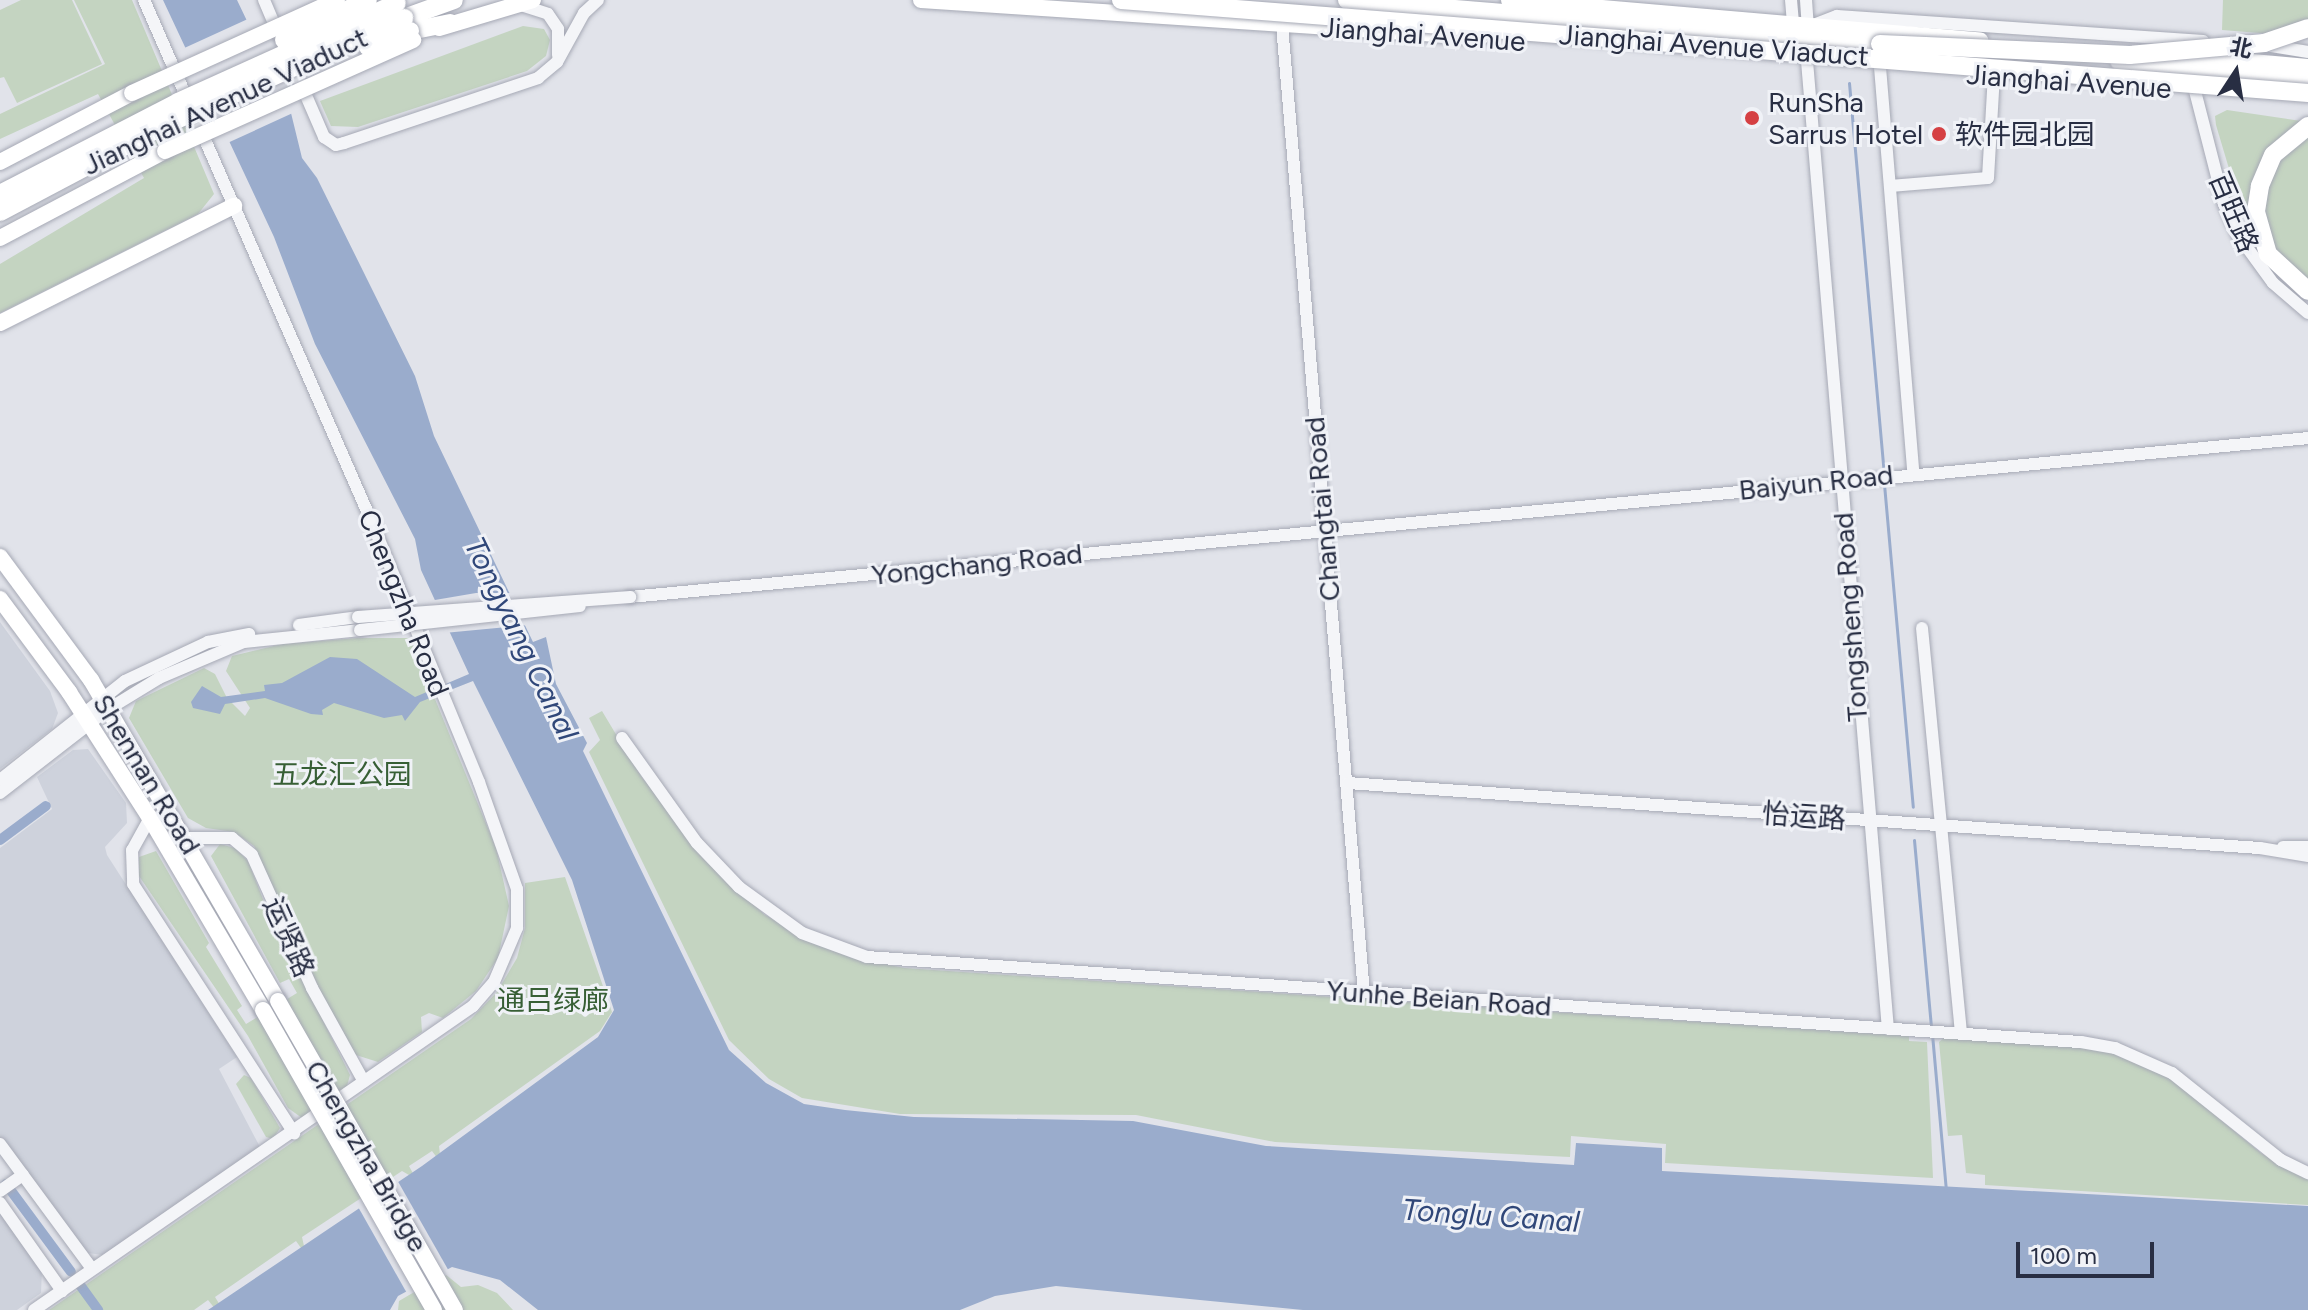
<!DOCTYPE html>
<meta charset="utf-8">
<style>
body{margin:0}
#map{position:relative;width:2308px;height:1310px;overflow:hidden;background:#e1e3ea;font-family:Figtree,"Noto Sans SC",sans-serif}
div>[style]{position:absolute}
[style*='--x']{left:calc(var(--x)*1px);top:calc(var(--y)*1px);width:calc(var(--w)*1px);rotate:calc(var(--a)*1deg)}
.built>*{inset:0;background:#ced2dc}
.green>*{inset:0;background:#c4d4c1}
.water>*{inset:0;background:#9aaccc}
.pier>*{inset:0;background:#e1e3ea}
.stream>*{height:3px;margin:-1.5px;padding:0 1.5px;transform-origin:1.5px;border-radius:1.5px;background:#9aaccc}
.canal>*{height:10px;margin:-5px;padding:0 5px;transform-origin:5px;border-radius:5px;background:#9aaccc}
.roads{filter:drop-shadow(0 0 2px #a6a9b5) drop-shadow(0 0 2px #a6a9b5)}
.minor>*{height:12px;margin:-6px;padding:0 6px;transform-origin:6px;border-radius:6px;background:#f4f5f8}
.major>*{height:16px;margin:-8px;padding:0 8px;transform-origin:8px;border-radius:8px;background:#fff}
.highway>*{height:18px;margin:-9px;padding:0 9px;transform-origin:9px;border-radius:9px;background:#fff}
.bridges{filter:drop-shadow(0 0 2px #a6a9b5) drop-shadow(0 0 2px #a6a9b5)}
.minor-bridge>*{height:12px;margin:-6px;padding:0 6px;transform-origin:6px;border-radius:6px;background:#f4f5f8}
.major-bridge>*{height:16px;margin:-8px;padding:0 8px;transform-origin:8px;border-radius:8px;background:#fff}
.highway-bridge>*{height:18px;margin:-9px;padding:0 9px;transform-origin:9px;border-radius:9px;background:#fff}
.dots>*{width:22px;height:22px;translate:-50% -50%;box-sizing:border-box;border:4px solid #f0f2f7;border-radius:50%}
span{translate:-50% -50%;white-space:nowrap;text-align:center;line-height:1.15;-webkit-text-stroke:6px #f0f2f7;paint-order:stroke}
.street-label{font-size:28px;color:#282e43}
.poi-label{font-size:28px;color:#282e43}
.left{translate:0 -50%;text-align:left}
.park-label{font-size:28px;color:#375f35}
.water-label{font-size:30px;color:#304779;font-style:italic}
.north{position:absolute;left:2196px;top:32px;width:80px;height:80px;-webkit-text-stroke:6px #f0f2f7;paint-order:stroke;rotate:12deg;font-size:22px;font-weight:700;line-height:32px;text-align:center;color:#282e43}
.north::after{content:'';display:block;margin:auto;width:28px;height:36px;background:#282e43;clip-path:polygon(50% 0,100% 100%,50% 72%,0 100%)}
.scale{position:absolute;left:2016px;top:1242px;width:138px;height:36px;box-sizing:border-box;border:4px solid #282e43;border-top:0;padding-left:10px;font-size:24px;line-height:28px;white-space:nowrap;color:#282e43;-webkit-text-stroke:6px #f0f2f7;paint-order:stroke}
</style>
<div id="map">
<div class="built">
<div style="clip-path:polygon(0 622px,50px 691px,58px 713px,52px 729px,0 769px)"></div>
<div style="clip-path:polygon(88px 749px,126px 803px,127px 823px,105px 847px,107px 855px,237px 1057px,219px 1069px,260px 1147px,103px 1255px,88px 1253px,74px 1239px,0 1138px,0 848px,52px 809px,37px 777px,73px 750px)"></div>
<div style="clip-path:polygon(0 1213px,42px 1270px,41px 1293px,17px 1310px,0 1310px)"></div>
</div>
<div class="green">
<div style="clip-path:polygon(21px 0,72px 0,102px 64px,17px 103px,4px 77px,0 78px,0 10px)"></div>
<div style="clip-path:polygon(74px 0,132px 0,214px 194px,198px 214px,0 313px,0 264px,144px 178px,98px 94px,0 139px,0 114px,105px 64px)"></div>
<div style="clip-path:polygon(2223px 0,2308px 0,2308px 37px,2222px 30px)"></div>
<div style="clip-path:polygon(523px 26px,544px 29px,550px 40px,546px 56px,527px 71px,358px 127px,331px 126px,320px 101px)"></div>
<div style="clip-path:polygon(2227px 110px,2308px 122px,2308px 296px,2261px 245px,2236px 192px,2216px 125px,2215px 116px)"></div>
<div style="clip-path:polygon(358px 638px,410px 638px,496px 848px,509px 906px,498px 958px,476px 991px,443px 1018px,429px 1013px,421px 1017px,422px 1032px,378px 1062px,356px 1055px,323px 997px,254px 846px,234px 832px,206px 828px,188px 818px,129px 718px,136px 701px,204px 668px,215px 674px,227px 698px,245px 716px,250px 708px,226px 671px,232px 656px,282px 644px)"></div>
<div style="clip-path:polygon(602px 711px,641px 776px,719px 873px,765px 915px,852px 958px,905px 968px,1909px 1036px,1909px 1041px,1927px 1042px,1933px 1178px,1665px 1163px,1666px 1144px,1571px 1136px,1570px 1157px,1275px 1142px,1136px 1115px,900px 1114px,802px 1098px,769px 1079px,729px 1040px,589px 752px,600px 740px,589px 718px)"></div>
<div style="clip-path:polygon(220px 844px,235px 848px,248px 861px,283px 950px,289px 952px,350px 1075px,347px 1086px,302px 1118px,288px 1108px,248px 1036px,139px 876px,139px 857px,156px 851px,209px 943px,206px 947px,242px 1006px,237px 1010px,246px 1024px,297px 993px,289px 979px,280px 983px,211px 856px)"></div>
<div style="clip-path:polygon(195px 867px,273px 1004px,267px 1008px,189px 871px)"></div>
<div style="clip-path:polygon(565px 877px,612px 1012px,600px 1031px,439px 1146px,441px 1163px,432px 1151px,409px 1166px,416px 1179px,402px 1171px,302px 1237px,306px 1255px,296px 1241px,215px 1297px,223px 1310px,216px 1310px,208px 1300px,194px 1310px,49px 1310px,471px 1019px,497px 992px,517px 958px,525px 928px,525px 883px)"></div>
<div style="clip-path:polygon(1945px 1037px,2083px 1046px,2116px 1054px,2171px 1079px,2261px 1153px,2308px 1180px,2308px 1205px,1985px 1185px,1985px 1175px,1966px 1173px,1962px 1135px,1948px 1136px,1939px 1042px)"></div>
<div style="clip-path:polygon(244px 1075px,251px 1078px,280px 1128px,273px 1139px,266px 1137px,236px 1084px)"></div>
<div style="clip-path:polygon(445px 1274px,461px 1287px,478px 1285px,497px 1293px,513px 1310px,398px 1310px,399px 1301px)"></div>
</div>
<div class="water">
<div style="clip-path:polygon(163px 0,237px 0,291px 113px,302px 158px,317px 178px,415px 376px,434px 436px,533px 642px,546px 637px,556px 684px,587px 743px,583px 751px,729px 1050px,766px 1083px,804px 1104px,845px 1110px,914px 1117px,1133px 1121px,1266px 1146px,1574px 1165px,1576px 1143px,1662px 1148px,1662px 1171px,2308px 1206px,2308px 1310px,1303px 1310px,1056px 1286px,995px 1296px,960px 1310px,538px 1310px,500px 1280px,452px 1267px,398px 1296px,390px 1310px,208px 1310px,422px 1166px,598px 1037px,614px 1010px,572px 880px,473px 681px,420px 702px,405px 721px,402px 715px,384px 718px,334px 703px,322px 710px,323px 715px,311px 714px,265px 698px,225px 704px,220px 714px,193px 708px,191px 702px,202px 686px,221px 697px,265px 691px,264px 685px,282px 683px,330px 657px,357px 659px,415px 697px,469px 674px,421px 570px,415px 539px,315px 344px,274px 237px)"></div>
</div>
<div class="pier">
<div style="clip-path:polygon(250px 18px,295px 112px,223px 145px,180px 50px)"></div>
<div style="clip-path:polygon(476px 593px,514px 593px,529px 625px,444px 633px,429px 601px)"></div>
<div style="clip-path:polygon(396px 1178px,450px 1273px,408px 1295px,357px 1205px)"></div>
</div>
<div class="stream">
<div style="--x:1849;--y:83;--w:386;--a:84.9"></div>
<div style="--x:1884;--y:484;--w:324;--a:84.9"></div>
<div style="--x:1914;--y:840;--w:187;--a:84.8"></div>
<div style="--x:1932;--y:1034;--w:157;--a:84.9"></div>
</div>
<div class="canal">
<div style="--x:0;--y:840;--w:57;--a:-36.5"></div>
<div style="--x:6;--y:1184;--w:109;--a:53.5"></div>
<div style="--x:80;--y:1285;--w:31;--a:54"></div>
</div>
<div class="roads">
<div class="minor">
<div style="--x:264;--y:0;--w:38;--a:67"></div>
<div style="--x:1791;--y:0;--w:25;--a:85"></div>
<div style="--x:1806;--y:0;--w:27;--a:86"></div>
<div style="--x:1808;--y:27;--w:31;--a:-21"></div>
<div style="--x:1837;--y:16;--w:367;--a:3.9"></div>
<div style="--x:521;--y:5;--w:28;--a:18"></div>
<div style="--x:548;--y:14;--w:18;--a:56"></div>
<div style="--x:558;--y:29;--w:26;--a:90"></div>
<div style="--x:1282;--y:25;--w:971;--a:85.16"></div>
<div style="--x:2265;--y:45;--w:44;--a:9.2"></div>
<div style="--x:1807;--y:61;--w:971;--a:85.22"></div>
<div style="--x:292;--y:63;--w:81;--a:66.6"></div>
<div style="--x:324;--y:137;--w:14;--a:34"></div>
<div style="--x:336;--y:145;--w:8;--a:-14"></div>
<div style="--x:344;--y:143;--w:205;--a:-18.5"></div>
<div style="--x:538;--y:78;--w:25;--a:-40"></div>
<div style="--x:557;--y:62;--w:56;--a:-61.1"></div>
<div style="--x:584;--y:13;--w:19;--a:-43"></div>
<div style="--x:1880;--y:67;--w:406;--a:85.3"></div>
<div style="--x:2195;--y:91;--w:117;--a:75.6"></div>
<div style="--x:2224;--y:204;--w:34;--a:66"></div>
<div style="--x:2238;--y:235;--w:59;--a:53.9"></div>
<div style="--x:2273;--y:283;--w:46;--a:40.6"></div>
<div style="--x:1890;--y:186;--w:98;--a:-4.7"></div>
<div style="--x:1988;--y:178;--w:103;--a:-86.7"></div>
<div style="--x:630;--y:597;--w:1686;--a:-5.41"></div>
<div style="--x:299;--y:625;--w:60;--a:-7.7"></div>
<div style="--x:1922;--y:628;--w:407;--a:84.5"></div>
<div style="--x:622;--y:738;--w:129;--a:54.5"></div>
<div style="--x:697;--y:843;--w:61;--a:46.3"></div>
<div style="--x:739;--y:887;--w:78;--a:36.1"></div>
<div style="--x:802;--y:933;--w:69;--a:20.3"></div>
<div style="--x:867;--y:957;--w:1217;--a:4.01"></div>
<div style="--x:2081;--y:1042;--w:35;--a:10"></div>
<div style="--x:2115;--y:1048;--w:62;--a:23.7"></div>
<div style="--x:2172;--y:1073;--w:139;--a:38.6"></div>
<div style="--x:2281;--y:1160;--w:30;--a:26"></div>
<div style="--x:0;--y:780;--w:159;--a:-38.4"></div>
<div style="--x:125;--y:681;--w:92;--a:-25.2"></div>
<div style="--x:208;--y:642;--w:42;--a:-11"></div>
<div style="--x:1348;--y:783;--w:914;--a:4.08"></div>
<div style="--x:2260;--y:848;--w:49;--a:9.5"></div>
<div style="--x:0;--y:793;--w:135;--a:-37.8"></div>
<div style="--x:107;--y:710;--w:61;--a:-31.6"></div>
<div style="--x:159;--y:678;--w:92;--a:-23"></div>
<div style="--x:244;--y:642;--w:117;--a:-5.9"></div>
<div style="--x:150;--y:818;--w:37;--a:119"></div>
<div style="--x:132;--y:850;--w:34;--a:88"></div>
<div style="--x:133;--y:884;--w:297;--a:57.1"></div>
<div style="--x:186;--y:838;--w:46;--a:0"></div>
<div style="--x:232;--y:838;--w:26;--a:40"></div>
<div style="--x:252;--y:855;--w:146;--a:65.7"></div>
<div style="--x:312;--y:988;--w:107;--a:61"></div>
<div style="--x:2283;--y:847;--w:25;--a:0"></div>
<div style="--x:0;--y:1144;--w:155;--a:53.6"></div>
<div style="--x:0;--y:1191;--w:28;--a:-35"></div>
<div style="--x:0;--y:1203;--w:108;--a:54.8"></div>
<div style="--x:34;--y:1310;--w:534;--a:-34.7"></div>
<div style="--x:473;--y:1006;--w:32;--a:-49"></div>
<div style="--x:494;--y:982;--w:59;--a:-66.9"></div>
<div style="--x:517;--y:928;--w:39;--a:-90"></div>
<div style="--x:517;--y:889;--w:114;--a:-109.6"></div>
<div style="--x:479;--y:782;--w:268;--a:-112.4"></div>
<div style="--x:377;--y:534;--w:583;--a:-113.57"></div>
</div>
<div class="major">
<div style="--x:921;--y:0;--w:561;--a:3.78"></div>
<div style="--x:1509;--y:0;--w:473;--a:4.9"></div>
<div style="--x:439;--y:28;--w:98;--a:-16.6"></div>
<div style="--x:2186;--y:56;--w:122;--a:5.2"></div>
<div style="--x:0;--y:162;--w:149;--a:-27.6"></div>
<div style="--x:0;--y:238;--w:187;--a:-27.8"></div>
<div style="--x:0;--y:323;--w:262;--a:-26.6"></div>
<div style="--x:0;--y:557;--w:153;--a:53.5"></div>
<div style="--x:91;--y:680;--w:371;--a:59.8"></div>
<div style="--x:0;--y:599;--w:116;--a:53.4"></div>
<div style="--x:69;--y:692;--w:150;--a:57.3"></div>
<div style="--x:150;--y:818;--w:223;--a:59.5"></div>
</div>
<div class="highway">
<div style="--x:1347;--y:0;--w:549;--a:4.7"></div>
<div style="--x:404;--y:18;--w:53;--a:-19.8"></div>
<div style="--x:410;--y:31;--w:41;--a:-11.3"></div>
<div style="--x:2119;--y:61;--w:190;--a:4.8"></div>
<div style="--x:2308;--y:126;--w:45;--a:140.4"></div>
<div style="--x:2273;--y:155;--w:34;--a:113"></div>
<div style="--x:2260;--y:186;--w:26;--a:99"></div>
<div style="--x:2256;--y:212;--w:44;--a:74.1"></div>
<div style="--x:2268;--y:254;--w:54;--a:42.8"></div>
</div>
</div>
<div class="bridges">
<div class="minor-bridge">
<div style="--x:358;--y:617;--w:273;--a:-4.2"></div>
<div style="--x:360;--y:630;--w:221;--a:-6.2"></div>
</div>
<div class="major-bridge">
<div style="--x:132;--y:93;--w:225;--a:-24.4"></div>
<div style="--x:165;--y:151;--w:272;--a:-24.1"></div>
<div style="--x:278;--y:1001;--w:356;--a:60.2"></div>
<div style="--x:263;--y:1010;--w:345;--a:60.3"></div>
</div>
<div class="highway-bridge">
<div style="--x:1121;--y:0;--w:1191;--a:4.48"></div>
<div style="--x:284;--y:40;--w:93;--a:-25.5"></div>
<div style="--x:1880;--y:44;--w:250;--a:2.5"></div>
<div style="--x:2130;--y:55;--w:135;--a:-5.1"></div>
<div style="--x:2264;--y:43;--w:46;--a:-18.8"></div>
<div style="--x:368;--y:47;--w:45;--a:-20.9"></div>
<div style="--x:0;--y:194;--w:200;--a:-27.3"></div>
<div style="--x:178;--y:102;--w:240;--a:-24.3"></div>
<div style="--x:0;--y:212;--w:189;--a:-27.8"></div>
<div style="--x:167;--y:124;--w:260;--a:-24.1"></div>
</div>
</div>
<div class="dots">
<div style="left:1752px;top:118px;background:#d54043"></div>
<div style="left:1939px;top:134px;background:#d54043"></div>
</div>
<div class="street-label">
<span style="left:1423px;top:34px;rotate:4deg">Jianghai Avenue</span>
<span style="left:1714px;top:45px;rotate:4deg">Jianghai Avenue Viaduct</span>
<span style="left:2069px;top:81px;rotate:4deg">Jianghai Avenue</span>
<span style="left:225px;top:101px;rotate:-25deg">Jianghai Avenue Viaduct</span>
<span style="left:2234px;top:212px;rotate:67deg">百旺路</span>
<span style="left:1816px;top:482px;rotate:-6deg">Baiyun Road</span>
<span style="left:1322px;top:509px;rotate:-95deg">Changtai Road</span>
<span style="left:977px;top:564px;rotate:-6deg">Yongchang Road</span>
<span style="left:404px;top:603px;rotate:68deg">Chengzha Road</span>
<span style="left:1850px;top:617px;rotate:-94deg">Tongsheng Road</span>
<span style="left:147px;top:774px;rotate:59deg">Shennan Road</span>
<span style="left:1804px;top:816px;rotate:4deg">怡运路</span>
<span style="left:289px;top:937px;rotate:66deg">运贤路</span>
<span style="left:1439px;top:998px;rotate:4deg">Yunhe Beian Road</span>
<span style="left:367px;top:1156px;rotate:60deg">Chengzha Bridge</span>
</div>
<div class="poi-label">
<span class="left" style="left:1768px;top:118px">RunSha<br>Sarrus Hotel</span>
<span class="left" style="left:1955px;top:134px">软件园北园</span>
</div>
<div class="park-label">
<span style="left:342px;top:774px">五龙汇公园</span>
<span style="left:553px;top:1000px">通吕绿廊</span>
</div>
<div class="water-label">
<span style="left:521px;top:639px;rotate:64deg">Tongyang Canal</span>
<span style="left:1491px;top:1216px;rotate:4deg">Tonglu Canal</span>
</div>
<div class="north">北</div>
<div class="scale">100 m</div>
</div>
